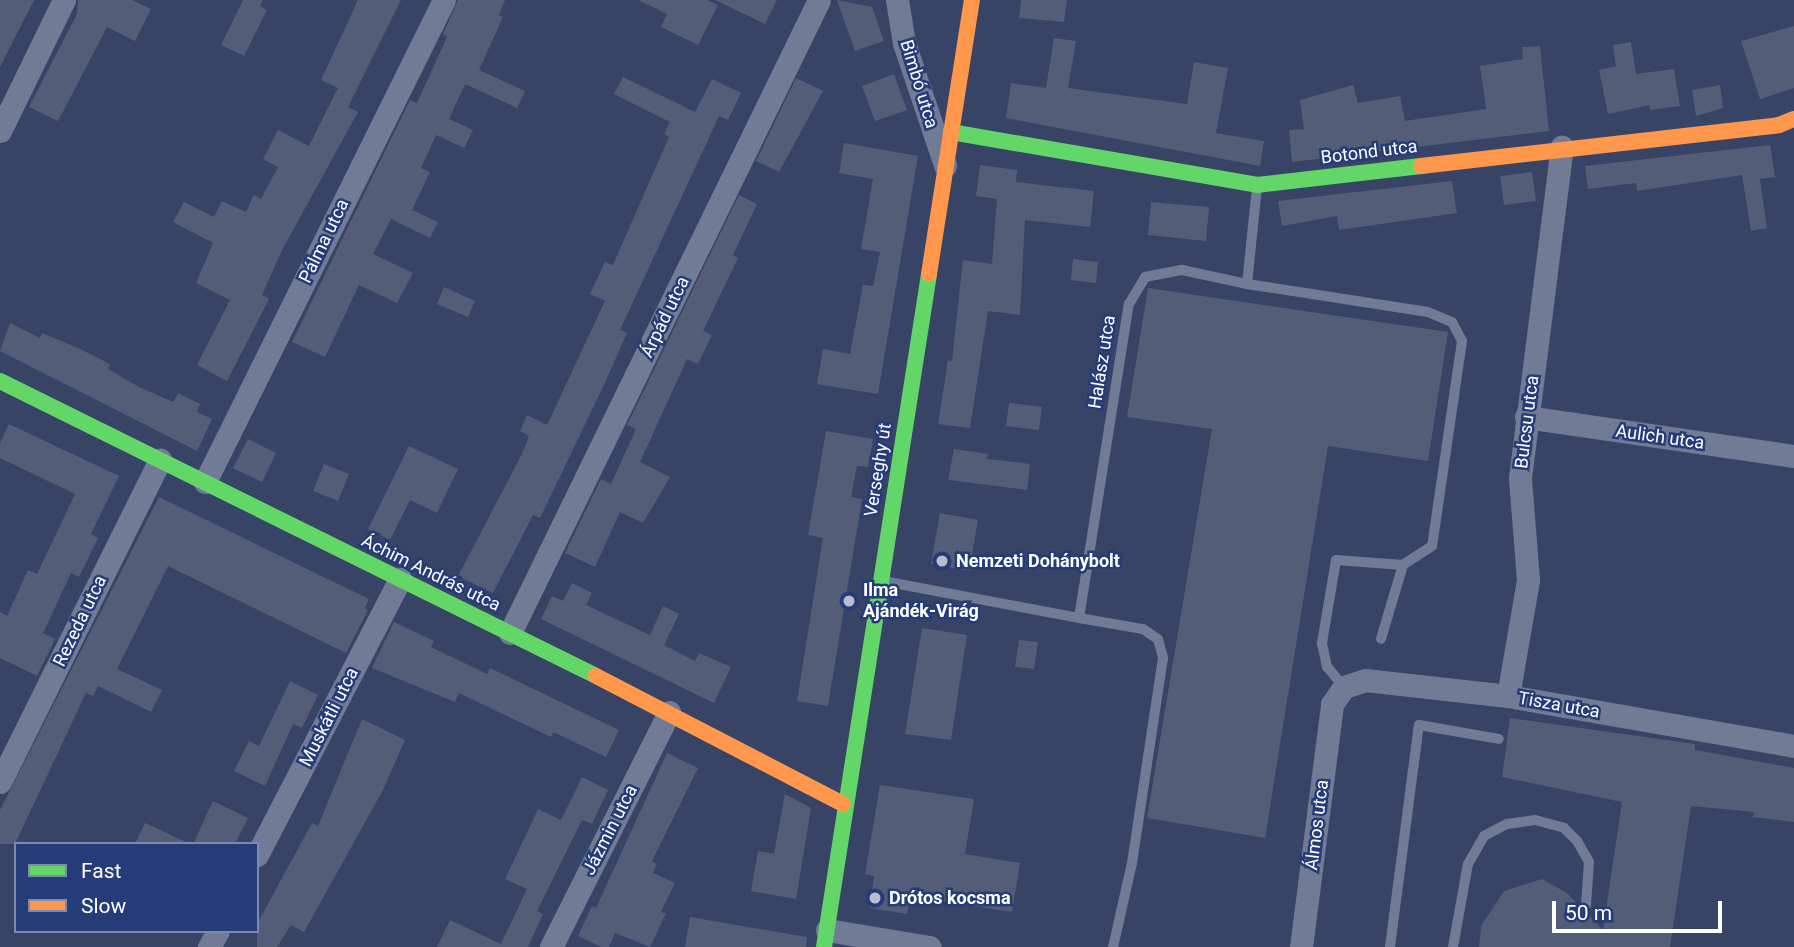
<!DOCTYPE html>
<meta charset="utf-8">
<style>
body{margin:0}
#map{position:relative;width:1794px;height:947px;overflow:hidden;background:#384466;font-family:Roboto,sans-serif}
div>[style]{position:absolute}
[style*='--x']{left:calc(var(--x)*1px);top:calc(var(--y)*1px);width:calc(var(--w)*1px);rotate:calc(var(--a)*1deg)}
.building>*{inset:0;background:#535d78}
.lane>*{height:10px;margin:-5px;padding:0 5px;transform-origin:5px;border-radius:5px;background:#727b95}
.street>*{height:23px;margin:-11.5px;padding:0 11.5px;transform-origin:11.5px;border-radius:11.5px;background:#727b95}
.fast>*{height:16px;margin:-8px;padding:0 8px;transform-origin:8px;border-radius:8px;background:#63d668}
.slow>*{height:16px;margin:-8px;padding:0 8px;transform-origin:8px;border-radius:8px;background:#ff974d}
.dots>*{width:19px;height:19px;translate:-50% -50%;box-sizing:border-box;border:4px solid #253c79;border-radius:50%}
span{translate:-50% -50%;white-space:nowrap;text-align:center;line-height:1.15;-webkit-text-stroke:5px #253c79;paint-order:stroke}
.street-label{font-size:18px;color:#fff}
.poi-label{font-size:18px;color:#fff;font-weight:700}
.left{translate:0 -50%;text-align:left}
.legend{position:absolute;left:14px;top:842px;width:245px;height:91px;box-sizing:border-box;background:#253c79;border:2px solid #7c8aaf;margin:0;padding:9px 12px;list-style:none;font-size:21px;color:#fff}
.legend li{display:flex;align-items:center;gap:14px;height:35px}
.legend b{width:35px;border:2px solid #7c8aaf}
.scale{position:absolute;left:1552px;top:901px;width:170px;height:32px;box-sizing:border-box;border:4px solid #fff;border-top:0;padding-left:9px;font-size:21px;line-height:24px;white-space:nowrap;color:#fff;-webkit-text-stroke:5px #253c79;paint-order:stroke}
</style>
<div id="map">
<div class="building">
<div style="clip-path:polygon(0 0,34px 0,0 67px)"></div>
<div style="clip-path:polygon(78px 0,132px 0,151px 9px,135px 41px,107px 27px,58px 121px,29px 107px,77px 14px)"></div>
<div style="clip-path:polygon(243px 0,263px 0,260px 6px,267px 10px,244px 56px,221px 45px)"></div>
<div style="clip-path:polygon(358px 0,401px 0,348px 107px,358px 112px,282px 250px,262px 295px,269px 299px,227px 381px,197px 365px,230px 300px,196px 283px,213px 243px,173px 222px,184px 202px,214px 217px,222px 201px,246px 212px,254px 195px,261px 199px,278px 167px,263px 159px,278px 130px,309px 146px,338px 88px,321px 80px)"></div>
<div style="clip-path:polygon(458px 0,505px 0,499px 15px,503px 17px,479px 70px,525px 91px,517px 108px,465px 84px,449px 119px,473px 130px,464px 148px,436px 135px,421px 168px,430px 172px,412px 210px,438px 222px,430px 238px,391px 219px,373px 254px,413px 273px,397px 303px,359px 285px,325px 357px,292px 342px,410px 100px,417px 103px,447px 37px,443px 34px)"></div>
<div style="clip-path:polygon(638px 0,707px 0,718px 5px,698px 45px,661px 27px,667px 14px)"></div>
<div style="clip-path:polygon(715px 0,777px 0,765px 24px)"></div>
<div style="clip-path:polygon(837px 0,872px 7px,884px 41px,855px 51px)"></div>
<div style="clip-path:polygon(1021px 0,1067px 0,1064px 22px,1019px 18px)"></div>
<div style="clip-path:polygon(1794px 26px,1794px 88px,1760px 99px,1741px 41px)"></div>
<div style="clip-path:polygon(1054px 38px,1076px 41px,1068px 88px,1187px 104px,1194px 62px,1228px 68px,1216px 133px,1264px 141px,1260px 166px,1006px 118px,1011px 83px,1046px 88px)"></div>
<div style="clip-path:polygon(1631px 42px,1636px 74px,1674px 69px,1680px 106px,1650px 110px,1649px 105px,1608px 114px,1599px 70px,1616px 66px,1613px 45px)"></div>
<div style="clip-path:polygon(1540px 46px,1549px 131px,1292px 162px,1289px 130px,1304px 129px,1300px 100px,1353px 85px,1358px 103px,1400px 96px,1405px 121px,1486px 109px,1480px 66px,1523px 59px,1522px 47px)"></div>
<div style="clip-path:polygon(894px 74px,907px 110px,875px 121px,862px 86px)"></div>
<div style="clip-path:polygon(623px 77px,695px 112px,712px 79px,741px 93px,728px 120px,719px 116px,620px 330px,627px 333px,603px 387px,540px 518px,533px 515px,493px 593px,458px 576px,522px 454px,529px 436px,520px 431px,527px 415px,547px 425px,605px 301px,590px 294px,605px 262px,613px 265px,669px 137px,664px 134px,670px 122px,614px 94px)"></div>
<div style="clip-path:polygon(796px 78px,823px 91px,779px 172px,756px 161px)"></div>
<div style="clip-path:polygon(1720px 85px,1723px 108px,1696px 116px,1692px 90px)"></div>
<div style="clip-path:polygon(844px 143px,918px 156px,878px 394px,817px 384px,823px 349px,850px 354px,863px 285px,873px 286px,880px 252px,861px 249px,873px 179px,839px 173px)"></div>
<div style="clip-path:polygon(1770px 145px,1775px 177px,1760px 179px,1767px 228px,1751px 231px,1742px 175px,1637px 191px,1636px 183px,1588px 189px,1585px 166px)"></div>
<div style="clip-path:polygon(980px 165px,1017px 170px,1016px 182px,1094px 191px,1090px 227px,1025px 220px,1020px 315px,988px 311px,970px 428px,938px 424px,948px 360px,952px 361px,963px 260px,992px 264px,997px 199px,976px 196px)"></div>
<div style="clip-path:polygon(1532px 172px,1536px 201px,1504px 205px,1500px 176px)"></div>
<div style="clip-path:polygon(1452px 181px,1457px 213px,1339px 230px,1337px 216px,1282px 226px,1278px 201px)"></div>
<div style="clip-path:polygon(739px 195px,757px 204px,733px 255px,738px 258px,703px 331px,712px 335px,698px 364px,687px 359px,640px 462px,670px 477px,643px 523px,620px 512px,595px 567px,565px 553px,601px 479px,611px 484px,636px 429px,627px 425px)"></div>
<div style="clip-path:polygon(1151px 202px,1209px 207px,1206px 241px,1148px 235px)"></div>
<div style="clip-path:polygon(1073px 259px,1098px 262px,1096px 283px,1071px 280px)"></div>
<div style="clip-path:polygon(444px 287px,475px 301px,468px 317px,437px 304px)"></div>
<div style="clip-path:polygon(1148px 288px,1448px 332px,1428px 461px,1328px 446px,1265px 838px,1147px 818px,1212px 429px,1127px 417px)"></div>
<div style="clip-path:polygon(10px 323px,40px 338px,42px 333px,78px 348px,110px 364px,108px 369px,139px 387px,173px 402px,178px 393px,200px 404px,197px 412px,212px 419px,197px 451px,0 351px)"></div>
<div style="clip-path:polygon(1009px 403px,1042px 407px,1039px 430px,1006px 426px)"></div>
<div style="clip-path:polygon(9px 424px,119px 476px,91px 534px,98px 538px,79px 577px,71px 573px,43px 633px,55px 639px,37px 676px,0 658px,0 612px,7px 616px,28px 570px,37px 574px,75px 494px,0 458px,0 443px)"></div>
<div style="clip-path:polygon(826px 431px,873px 439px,868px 467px,857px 466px,851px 497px,862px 499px,828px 706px,797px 701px,823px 538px,808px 535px)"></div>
<div style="clip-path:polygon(248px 439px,276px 453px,262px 482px,233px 468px)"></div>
<div style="clip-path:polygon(409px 446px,458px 469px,437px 513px,410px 500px,390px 540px,368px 529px)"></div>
<div style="clip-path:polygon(954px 449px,988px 454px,987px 459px,1030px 464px,1027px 490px,948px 480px)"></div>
<div style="clip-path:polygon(324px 464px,349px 474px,338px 501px,313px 491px)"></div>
<div style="clip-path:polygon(159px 497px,369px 599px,365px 608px,368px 610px,346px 653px,168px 566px,117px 669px,162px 690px,151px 712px,98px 686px,93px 696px,86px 693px,15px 844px,0 844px,0 810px)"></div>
<div style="clip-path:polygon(940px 513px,978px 520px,969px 571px,931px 564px)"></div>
<div style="clip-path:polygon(572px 583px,592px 593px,586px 605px,650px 635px,663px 606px,679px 614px,664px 645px,695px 661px,699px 653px,731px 667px,714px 703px,541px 619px,552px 596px,563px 601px)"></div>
<div style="clip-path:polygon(394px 622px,434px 641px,431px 647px,487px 674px,490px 668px,619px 730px,606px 757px,553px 732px,551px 737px,459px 693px,455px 702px,372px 668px)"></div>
<div style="clip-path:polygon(922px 628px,967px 635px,951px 740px,905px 734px)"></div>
<div style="clip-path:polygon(1019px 640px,1038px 642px,1034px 669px,1015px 667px)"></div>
<div style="clip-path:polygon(290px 681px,318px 695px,302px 728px,293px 724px,265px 786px,234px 771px,249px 741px,259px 746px)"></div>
<div style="clip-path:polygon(1510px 718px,1695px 744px,1695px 750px,1794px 768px,1794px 822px,1753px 817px,1754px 812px,1691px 806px,1670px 947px,1479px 947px,1481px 926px,1504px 891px,1542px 879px,1567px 893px,1603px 930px,1622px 802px,1502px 777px)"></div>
<div style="clip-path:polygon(362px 719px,405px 740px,383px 790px,304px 932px,291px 925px,277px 947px,257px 947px,257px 924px,312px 823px,318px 826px)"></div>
<div style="clip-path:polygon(667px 753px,698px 768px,652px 861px,657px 864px,653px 873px,675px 883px,661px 912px,666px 913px,650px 947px,615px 933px,609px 947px,601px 947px,578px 936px,592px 906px,596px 908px)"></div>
<div style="clip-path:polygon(582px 777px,608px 790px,592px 824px,582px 820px,537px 911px,543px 914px,528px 947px,437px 947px,450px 920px,501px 944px,527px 889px,505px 879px,538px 809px,561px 820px)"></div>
<div style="clip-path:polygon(880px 785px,974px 799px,965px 854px,1020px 863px,1012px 912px,910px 896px,907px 914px,870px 908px,874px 876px,865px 874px)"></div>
<div style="clip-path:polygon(785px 794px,811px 808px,796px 899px,751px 891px,758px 851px,774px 854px)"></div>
<div style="clip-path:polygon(213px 801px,248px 818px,235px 844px,193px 844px)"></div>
<div style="clip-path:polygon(145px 823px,190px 844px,135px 844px)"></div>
<div style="clip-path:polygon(690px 917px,807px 937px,806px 947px,685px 947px)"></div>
</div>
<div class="lane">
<div style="--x:1247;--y:284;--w:183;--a:8.8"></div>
<div style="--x:1428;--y:312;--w:26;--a:23"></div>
<div style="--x:1452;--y:322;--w:21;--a:62"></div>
<div style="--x:1462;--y:341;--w:207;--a:98.3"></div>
<div style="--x:1432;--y:546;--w:35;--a:147"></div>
<div style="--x:1403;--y:565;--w:77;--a:106.6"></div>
<div style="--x:883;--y:581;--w:199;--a:10.7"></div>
<div style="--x:1079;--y:618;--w:318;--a:-81"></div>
<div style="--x:1129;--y:304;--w:31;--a:-59"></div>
<div style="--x:1145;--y:277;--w:38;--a:-11"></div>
<div style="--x:1182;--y:270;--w:66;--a:12.2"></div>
<div style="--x:1247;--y:284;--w:97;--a:-84.1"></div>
<div style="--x:1079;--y:618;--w:65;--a:9.8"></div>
<div style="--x:1143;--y:629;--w:18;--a:34"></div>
<div style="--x:1158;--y:639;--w:20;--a:75"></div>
<div style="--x:1163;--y:658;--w:207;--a:98.6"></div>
<div style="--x:1132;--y:863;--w:86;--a:102.7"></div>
<div style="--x:1344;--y:687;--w:26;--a:-130"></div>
<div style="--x:1327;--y:667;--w:25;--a:-102"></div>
<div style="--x:1322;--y:643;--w:84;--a:-80.4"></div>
<div style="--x:1336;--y:560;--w:67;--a:4.3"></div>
<div style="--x:1390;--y:947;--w:224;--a:-82.6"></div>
<div style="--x:1419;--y:725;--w:81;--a:9.9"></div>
<div style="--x:1453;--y:947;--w:84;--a:-79.8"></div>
<div style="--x:1468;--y:864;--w:32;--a:-60"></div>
<div style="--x:1484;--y:836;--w:26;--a:-28"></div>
<div style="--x:1507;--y:824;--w:28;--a:-8"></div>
<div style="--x:1535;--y:820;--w:30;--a:15"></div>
<div style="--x:1564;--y:828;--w:18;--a:45"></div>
<div style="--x:1577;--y:841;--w:24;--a:60"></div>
<div style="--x:1589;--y:862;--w:43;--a:94"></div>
</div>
<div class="street">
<div style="--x:897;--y:0;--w:44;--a:80.8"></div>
<div style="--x:904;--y:43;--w:129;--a:71.4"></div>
<div style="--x:0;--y:131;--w:146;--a:-64"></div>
<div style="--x:1526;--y:417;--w:271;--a:8.3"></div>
<div style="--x:205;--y:482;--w:538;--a:-63.63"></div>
<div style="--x:510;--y:633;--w:704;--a:-63.98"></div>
<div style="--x:1508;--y:696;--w:118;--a:-80.2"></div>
<div style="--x:1528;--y:580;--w:102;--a:-94.5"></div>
<div style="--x:1520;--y:478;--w:334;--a:-82.8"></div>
<div style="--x:0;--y:782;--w:360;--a:-63.6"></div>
<div style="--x:257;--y:855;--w:311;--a:-62.6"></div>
<div style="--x:827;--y:930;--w:104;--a:9.4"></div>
<div style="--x:209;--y:947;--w:18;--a:-61"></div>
<div style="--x:551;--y:947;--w:263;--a:-63.3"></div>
<div style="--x:1301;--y:947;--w:245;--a:-82.7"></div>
<div style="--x:1332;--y:704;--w:21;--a:-55"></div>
<div style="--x:1344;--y:687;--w:22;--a:-18"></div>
<div style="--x:1365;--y:680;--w:144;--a:6.4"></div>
<div style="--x:1508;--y:696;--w:290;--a:9.9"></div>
</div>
<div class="fast">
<div style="--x:951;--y:132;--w:311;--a:9.8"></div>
<div style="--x:1257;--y:185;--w:165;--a:-6.6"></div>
<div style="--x:0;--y:381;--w:665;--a:26.33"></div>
<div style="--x:824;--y:947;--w:681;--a:-81.13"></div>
</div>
<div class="slow">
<div style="--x:1421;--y:166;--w:360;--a:-6.5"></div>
<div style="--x:1779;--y:125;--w:16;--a:-22"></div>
<div style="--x:929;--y:274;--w:277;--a:-81.1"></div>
<div style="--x:596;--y:676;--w:278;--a:27.4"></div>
</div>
<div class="dots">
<div style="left:942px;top:561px;background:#b9bec9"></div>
<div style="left:849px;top:601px;background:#b9bec9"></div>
<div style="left:875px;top:898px;background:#b9bec9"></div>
</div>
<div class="street-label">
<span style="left:919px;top:84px;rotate:73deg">Bimbó utca</span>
<span style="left:1369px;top:152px;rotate:-7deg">Botond utca</span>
<span style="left:324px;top:241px;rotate:-64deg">Pálma utca</span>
<span style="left:665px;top:317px;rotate:-64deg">Árpád utca</span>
<span style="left:1102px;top:362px;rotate:-81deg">Halász utca</span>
<span style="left:1527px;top:422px;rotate:-83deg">Bulcsu utca</span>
<span style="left:1660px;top:437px;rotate:8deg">Aulich utca</span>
<span style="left:878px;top:470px;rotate:-81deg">Verseghy út</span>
<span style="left:431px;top:573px;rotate:26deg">Áchim András utca</span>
<span style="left:80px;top:621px;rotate:-64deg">Rezeda utca</span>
<span style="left:1559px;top:705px;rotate:10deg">Tisza utca</span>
<span style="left:329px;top:717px;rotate:-63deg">Muskátli utca</span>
<span style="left:1317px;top:825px;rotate:-83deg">Álmos utca</span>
<span style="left:610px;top:830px;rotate:-63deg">Jázmin utca</span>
</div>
<div class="poi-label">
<span class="left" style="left:956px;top:561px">Nemzeti Dohánybolt</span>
<span class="left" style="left:863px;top:601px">Ilma<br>Ajándék-Virág</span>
<span class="left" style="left:889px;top:898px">Drótos kocsma</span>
</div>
<ul class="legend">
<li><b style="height:9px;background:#63d668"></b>Fast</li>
<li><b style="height:9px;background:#ff974d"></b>Slow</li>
</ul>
<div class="scale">50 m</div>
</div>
